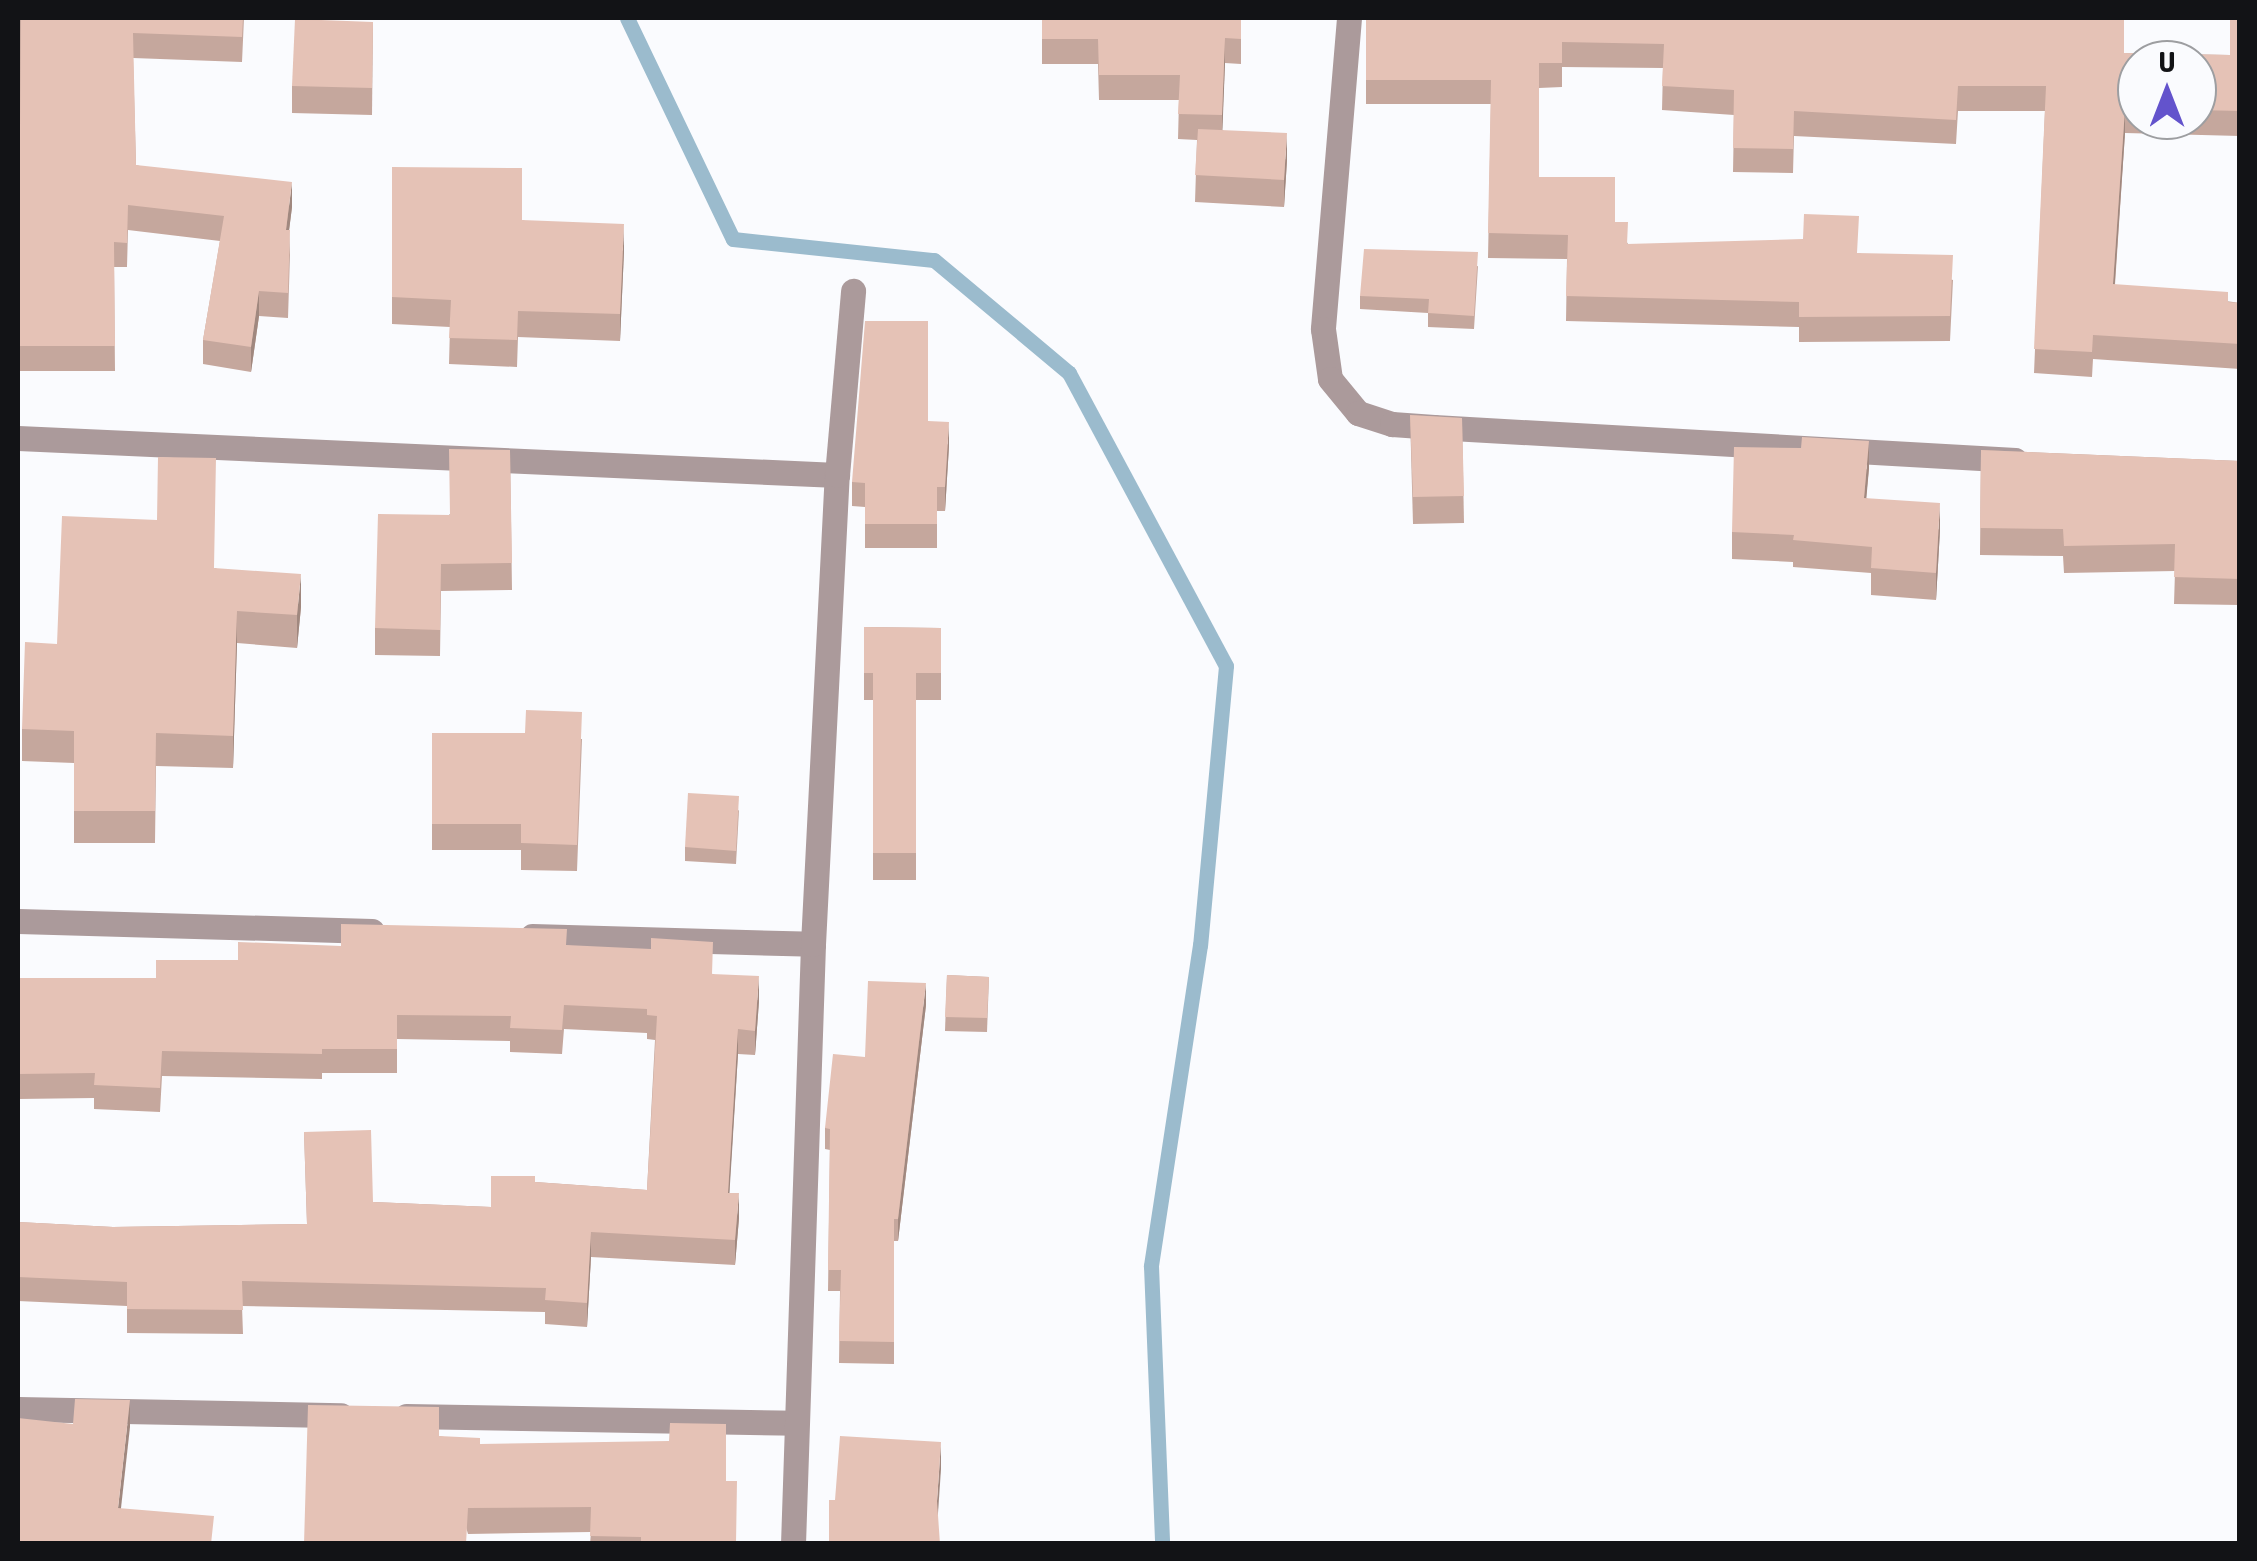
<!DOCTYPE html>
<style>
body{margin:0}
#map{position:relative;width:2257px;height:1561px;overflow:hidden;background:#fafbfe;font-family:"Asap Condensed",sans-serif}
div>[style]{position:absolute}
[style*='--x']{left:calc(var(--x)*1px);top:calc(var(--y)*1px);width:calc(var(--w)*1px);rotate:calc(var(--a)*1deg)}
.stream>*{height:15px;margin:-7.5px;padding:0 7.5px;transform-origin:7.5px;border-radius:7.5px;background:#9bbbcd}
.street>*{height:25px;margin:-12.5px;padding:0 12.5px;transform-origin:12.5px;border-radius:12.5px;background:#ab9a9b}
.wall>*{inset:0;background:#c5a79d}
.shaded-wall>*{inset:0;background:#a0887f}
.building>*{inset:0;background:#e5c2b6}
span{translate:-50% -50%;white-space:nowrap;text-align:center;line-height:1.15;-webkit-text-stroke:8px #fafbfe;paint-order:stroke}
.frame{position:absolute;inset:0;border:20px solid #121316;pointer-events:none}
.north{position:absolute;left:2117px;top:40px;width:100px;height:100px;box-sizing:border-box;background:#fafbfe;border:2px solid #9d9ea1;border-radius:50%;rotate:0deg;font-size:28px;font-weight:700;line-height:40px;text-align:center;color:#121316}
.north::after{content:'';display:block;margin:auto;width:35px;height:45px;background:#6353cc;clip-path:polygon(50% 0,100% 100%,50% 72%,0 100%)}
</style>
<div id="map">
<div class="stream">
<div style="--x:627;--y:18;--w:245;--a:64.4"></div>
<div style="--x:733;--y:239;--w:202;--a:6"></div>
<div style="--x:934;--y:260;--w:176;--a:39.9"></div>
<div style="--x:1069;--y:373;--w:332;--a:61.8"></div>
<div style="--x:1226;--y:666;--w:280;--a:95.3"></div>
<div style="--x:1200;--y:945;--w:325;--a:98.7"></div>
<div style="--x:1151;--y:1266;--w:278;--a:87.7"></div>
</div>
<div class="street">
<div style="--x:1349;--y:18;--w:312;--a:94.8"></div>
<div style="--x:1323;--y:329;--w:50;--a:82"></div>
<div style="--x:1330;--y:379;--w:44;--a:50.5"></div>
<div style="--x:1358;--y:413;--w:36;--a:18"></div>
<div style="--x:1392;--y:424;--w:42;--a:4.1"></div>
<div style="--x:1434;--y:427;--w:582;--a:3.25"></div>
<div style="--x:18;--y:438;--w:820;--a:2.59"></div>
<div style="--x:18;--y:921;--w:354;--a:1.6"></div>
<div style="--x:532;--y:936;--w:281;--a:1.6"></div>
<div style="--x:18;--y:1409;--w:323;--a:1.1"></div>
<div style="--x:406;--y:1416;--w:390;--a:1"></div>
<div style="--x:793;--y:1544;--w:600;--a:-88.09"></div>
<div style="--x:813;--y:944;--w:470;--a:-87.1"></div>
<div style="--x:837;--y:475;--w:185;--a:-85"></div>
</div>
<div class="wall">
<div style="clip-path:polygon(18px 18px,244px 18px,242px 62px,133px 58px,136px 165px,292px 207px,289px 230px,290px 255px,288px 318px,259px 316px,251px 372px,203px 364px,203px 340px,220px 241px,128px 230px,127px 267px,114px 267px,115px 371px,18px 371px,20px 41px,18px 40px)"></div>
<div style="clip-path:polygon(1042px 18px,1241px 18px,1241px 64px,1225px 63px,1222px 130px,1287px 160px,1284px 207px,1195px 202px,1197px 140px,1178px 139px,1179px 100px,1099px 100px,1098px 64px,1042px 64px)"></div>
<div style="clip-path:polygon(evenodd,1366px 18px,2124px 53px,2230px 55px,2240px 18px,2240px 136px,2125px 133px,2115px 285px,2240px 303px,2240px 369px,2093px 359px,2092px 377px,2034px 373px,2045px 111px,1958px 111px,1956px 144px,1794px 136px,1793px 173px,1733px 172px,1734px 115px,1662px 110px,1663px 68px,1562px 67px,1562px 87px,1539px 88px,1539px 177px,1615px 222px,1628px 244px,1858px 253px,1953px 280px,1950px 341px,1799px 342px,1799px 327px,1566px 321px,1567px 259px,1488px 258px,1491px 104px,1366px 104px,1366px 18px,2137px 60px,2197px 60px,2197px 120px,2137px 120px,2137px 60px)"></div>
<div style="clip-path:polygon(373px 22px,372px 115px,292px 113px,292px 86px)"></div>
<div style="clip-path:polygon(392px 167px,522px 220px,624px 251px,620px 341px,518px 337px,517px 367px,449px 364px,450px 327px,392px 324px)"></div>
<div style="clip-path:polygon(1478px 266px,1474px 329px,1428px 327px,1428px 313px,1360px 309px,1360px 296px)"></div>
<div style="clip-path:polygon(1410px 415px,1462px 418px,1464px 523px,1413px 524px)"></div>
<div style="clip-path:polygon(928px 421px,949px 446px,945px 511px,937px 511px,937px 548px,865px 548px,865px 507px,852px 506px,852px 482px)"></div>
<div style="clip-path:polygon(510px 450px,512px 590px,441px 591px,440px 656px,375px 655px,375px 628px,449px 515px)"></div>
<div style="clip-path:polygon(1981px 450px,2240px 461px,2240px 605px,2174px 604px,2175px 571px,2064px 573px,2063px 556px,1980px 555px)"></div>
<div style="clip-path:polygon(1869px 468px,1866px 498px,1940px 530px,1936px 600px,1871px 595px,1871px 573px,1793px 567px,1793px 562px,1732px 559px,1732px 532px)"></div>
<div style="clip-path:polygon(215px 568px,301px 607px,297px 648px,237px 643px,233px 768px,156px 766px,155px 843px,74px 843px,74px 763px,22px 761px,22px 729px,57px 644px)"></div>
<div style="clip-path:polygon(864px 627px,941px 628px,941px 700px,916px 700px,916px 880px,873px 880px,873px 700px,864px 700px)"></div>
<div style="clip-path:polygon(432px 733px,582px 739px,577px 871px,521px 870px,521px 850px,432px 850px)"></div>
<div style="clip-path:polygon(739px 810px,736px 864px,685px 861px,685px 847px)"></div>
<div style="clip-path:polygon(567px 945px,713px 974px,759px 1001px,755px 1055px,738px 1054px,729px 1193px,739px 1218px,735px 1265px,591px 1257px,587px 1327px,545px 1324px,545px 1312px,242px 1306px,243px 1334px,127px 1333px,127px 1306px,18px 1301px,18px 1222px,113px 1227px,307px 1224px,304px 1132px,373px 1202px,491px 1207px,535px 1182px,647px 1190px,655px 1040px,647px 1039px,647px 1033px,564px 1029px,562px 1054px,510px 1052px,510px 1041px,397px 1039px,397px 1073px,322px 1073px,322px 1079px,162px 1076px,160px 1112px,94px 1109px,94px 1098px,18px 1099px,18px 978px,156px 978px,238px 960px,341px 946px)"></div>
<div style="clip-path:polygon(947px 975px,989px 977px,987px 1032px,945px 1031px)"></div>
<div style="clip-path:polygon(926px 1005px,898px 1241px,894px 1241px,894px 1364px,839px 1363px,840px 1291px,828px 1291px,830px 1150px,825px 1149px,825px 1128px,865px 1057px)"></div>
<div style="clip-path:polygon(439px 1436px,480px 1444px,726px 1481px,736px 1544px,590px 1544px,591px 1532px,468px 1534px)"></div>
</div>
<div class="shaded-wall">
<div style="clip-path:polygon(1225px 38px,1225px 63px,1222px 141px,1222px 115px)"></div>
<div style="clip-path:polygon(2125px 109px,2125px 133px,2113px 309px,2113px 284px)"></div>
<div style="clip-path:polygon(1287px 133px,1287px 160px,1284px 207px,1284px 180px)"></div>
<div style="clip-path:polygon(292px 182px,292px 207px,286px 255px,286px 230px)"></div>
<div style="clip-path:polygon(624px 224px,624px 251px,620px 341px,620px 314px)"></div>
<div style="clip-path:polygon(259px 291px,259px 316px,251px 372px,251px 347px)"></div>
<div style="clip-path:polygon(949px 422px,949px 446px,945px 511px,945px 487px)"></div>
<div style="clip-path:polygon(1869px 441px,1869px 468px,1864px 525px,1864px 498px)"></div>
<div style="clip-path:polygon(1940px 503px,1940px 530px,1936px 600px,1936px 573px)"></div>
<div style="clip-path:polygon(301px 574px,301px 607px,297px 648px,297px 615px)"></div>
<div style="clip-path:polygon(237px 611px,237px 643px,233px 768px,233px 736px)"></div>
<div style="clip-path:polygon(759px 976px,759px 1001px,755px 1055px,755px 1031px)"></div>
<div style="clip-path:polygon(926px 983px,926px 1005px,898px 1241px,898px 1219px)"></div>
<div style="clip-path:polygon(738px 1029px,738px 1054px,728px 1217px,728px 1193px)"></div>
<div style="clip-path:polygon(739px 1193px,739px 1218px,735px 1265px,735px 1240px)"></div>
<div style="clip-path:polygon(591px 1232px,591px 1257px,587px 1327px,587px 1303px)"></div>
<div style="clip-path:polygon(130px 1400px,130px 1427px,118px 1535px,118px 1508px)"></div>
<div style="clip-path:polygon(941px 1442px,941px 1469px,937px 1528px,937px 1501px)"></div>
</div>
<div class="building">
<div style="clip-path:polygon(21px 18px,243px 18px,242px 37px,133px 33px,136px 165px,292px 182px,286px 230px,290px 230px,288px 293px,259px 291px,251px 347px,203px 340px,224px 216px,128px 205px,127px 243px,114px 242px,115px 346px,18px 346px)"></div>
<div style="clip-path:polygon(1042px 18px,1241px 18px,1241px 39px,1225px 38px,1222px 115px,1178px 114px,1180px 75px,1099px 75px,1098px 39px,1042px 39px)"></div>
<div style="clip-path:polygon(1366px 18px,2124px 18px,2124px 53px,2230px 55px,2230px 18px,2240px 18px,2240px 111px,2197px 110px,2197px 60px,2137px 60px,2137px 109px,2125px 109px,2113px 284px,2228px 292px,2228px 302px,2240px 303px,2240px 344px,2093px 335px,2092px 352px,2034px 349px,2046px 86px,1958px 86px,1956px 120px,1794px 111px,1793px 149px,1733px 148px,1734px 90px,1662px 86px,1664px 44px,1562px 42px,1562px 63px,1539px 63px,1539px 177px,1615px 177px,1615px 222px,1628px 222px,1627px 244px,1803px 239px,1804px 214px,1859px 216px,1857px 253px,1953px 255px,1950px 316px,1799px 317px,1799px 302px,1566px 296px,1568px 235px,1488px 233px,1491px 80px,1366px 80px)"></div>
<div style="clip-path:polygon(295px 19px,373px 22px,372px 88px,292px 86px)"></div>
<div style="clip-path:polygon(1198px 129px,1287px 133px,1284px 180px,1195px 175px)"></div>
<div style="clip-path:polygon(392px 167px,522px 168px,522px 220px,624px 224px,620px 314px,518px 311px,517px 340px,449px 338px,451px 300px,392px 297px)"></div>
<div style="clip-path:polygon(1364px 249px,1478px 252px,1474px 316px,1428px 313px,1429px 299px,1360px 296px)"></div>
<div style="clip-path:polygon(865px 321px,928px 321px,928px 421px,949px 422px,945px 487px,937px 487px,937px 524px,865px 524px,865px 483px,852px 482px)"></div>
<div style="clip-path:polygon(1410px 415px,1462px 418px,1464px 496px,1413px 497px)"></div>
<div style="clip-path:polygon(1802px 437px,1869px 441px,1864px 498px,1940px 503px,1936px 573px,1871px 568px,1872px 547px,1793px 540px,1794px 535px,1732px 532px,1734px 447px,1801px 448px)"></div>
<div style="clip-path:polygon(449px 449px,510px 450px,512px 563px,441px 564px,440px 630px,375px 628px,378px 514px,450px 515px)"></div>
<div style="clip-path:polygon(1981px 450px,2240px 461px,2240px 579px,2174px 577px,2175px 544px,2064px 546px,2063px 529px,1980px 528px)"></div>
<div style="clip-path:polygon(158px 457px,216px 458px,214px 568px,301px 574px,297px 615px,237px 611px,233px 736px,156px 733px,155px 811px,74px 811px,74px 731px,22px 729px,25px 642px,57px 644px,62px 516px,157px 520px)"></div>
<div style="clip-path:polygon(864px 627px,941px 628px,941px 673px,916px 673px,916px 853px,873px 853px,873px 673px,864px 673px)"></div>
<div style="clip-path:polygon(526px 710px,582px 712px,577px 845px,521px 843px,521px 824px,432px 824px,432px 733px,525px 733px)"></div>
<div style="clip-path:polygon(688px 793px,739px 796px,736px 851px,685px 847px)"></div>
<div style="clip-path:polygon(341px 924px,567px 929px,566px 945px,651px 949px,651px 938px,713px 942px,712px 974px,759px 976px,755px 1031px,738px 1029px,728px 1193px,739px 1193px,735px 1240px,591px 1232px,587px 1303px,545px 1300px,546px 1288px,242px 1281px,243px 1310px,127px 1309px,127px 1282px,18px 1277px,18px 1222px,113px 1227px,307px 1224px,304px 1132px,371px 1130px,373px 1202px,491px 1207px,491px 1176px,535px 1176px,535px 1182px,647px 1190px,657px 1016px,647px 1015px,647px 1009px,564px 1005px,562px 1030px,510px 1028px,511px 1016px,397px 1015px,397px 1049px,322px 1049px,322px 1054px,162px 1051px,160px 1088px,94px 1085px,95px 1073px,18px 1074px,18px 978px,156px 978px,156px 960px,238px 960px,238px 942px,341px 946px)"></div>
<div style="clip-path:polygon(947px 975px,989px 977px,987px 1018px,945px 1017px)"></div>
<div style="clip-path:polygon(868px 981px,926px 983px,898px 1219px,894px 1219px,894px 1342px,839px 1341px,841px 1270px,828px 1270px,830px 1129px,825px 1128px,833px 1054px,865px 1057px)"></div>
<div style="clip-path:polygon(75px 1399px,130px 1400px,118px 1508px,214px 1516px,211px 1544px,18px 1544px,18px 1418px,73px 1424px)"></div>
<div style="clip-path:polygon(308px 1405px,439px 1407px,439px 1436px,480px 1438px,480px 1444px,669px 1441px,670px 1423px,726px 1424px,726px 1481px,737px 1481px,736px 1544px,641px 1544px,641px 1537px,590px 1536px,591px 1507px,468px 1508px,466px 1544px,304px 1544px)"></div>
<div style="clip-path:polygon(840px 1436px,941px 1442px,937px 1501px,940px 1544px,829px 1543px,829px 1500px,835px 1500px)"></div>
</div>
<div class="frame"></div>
<div class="north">U</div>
</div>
